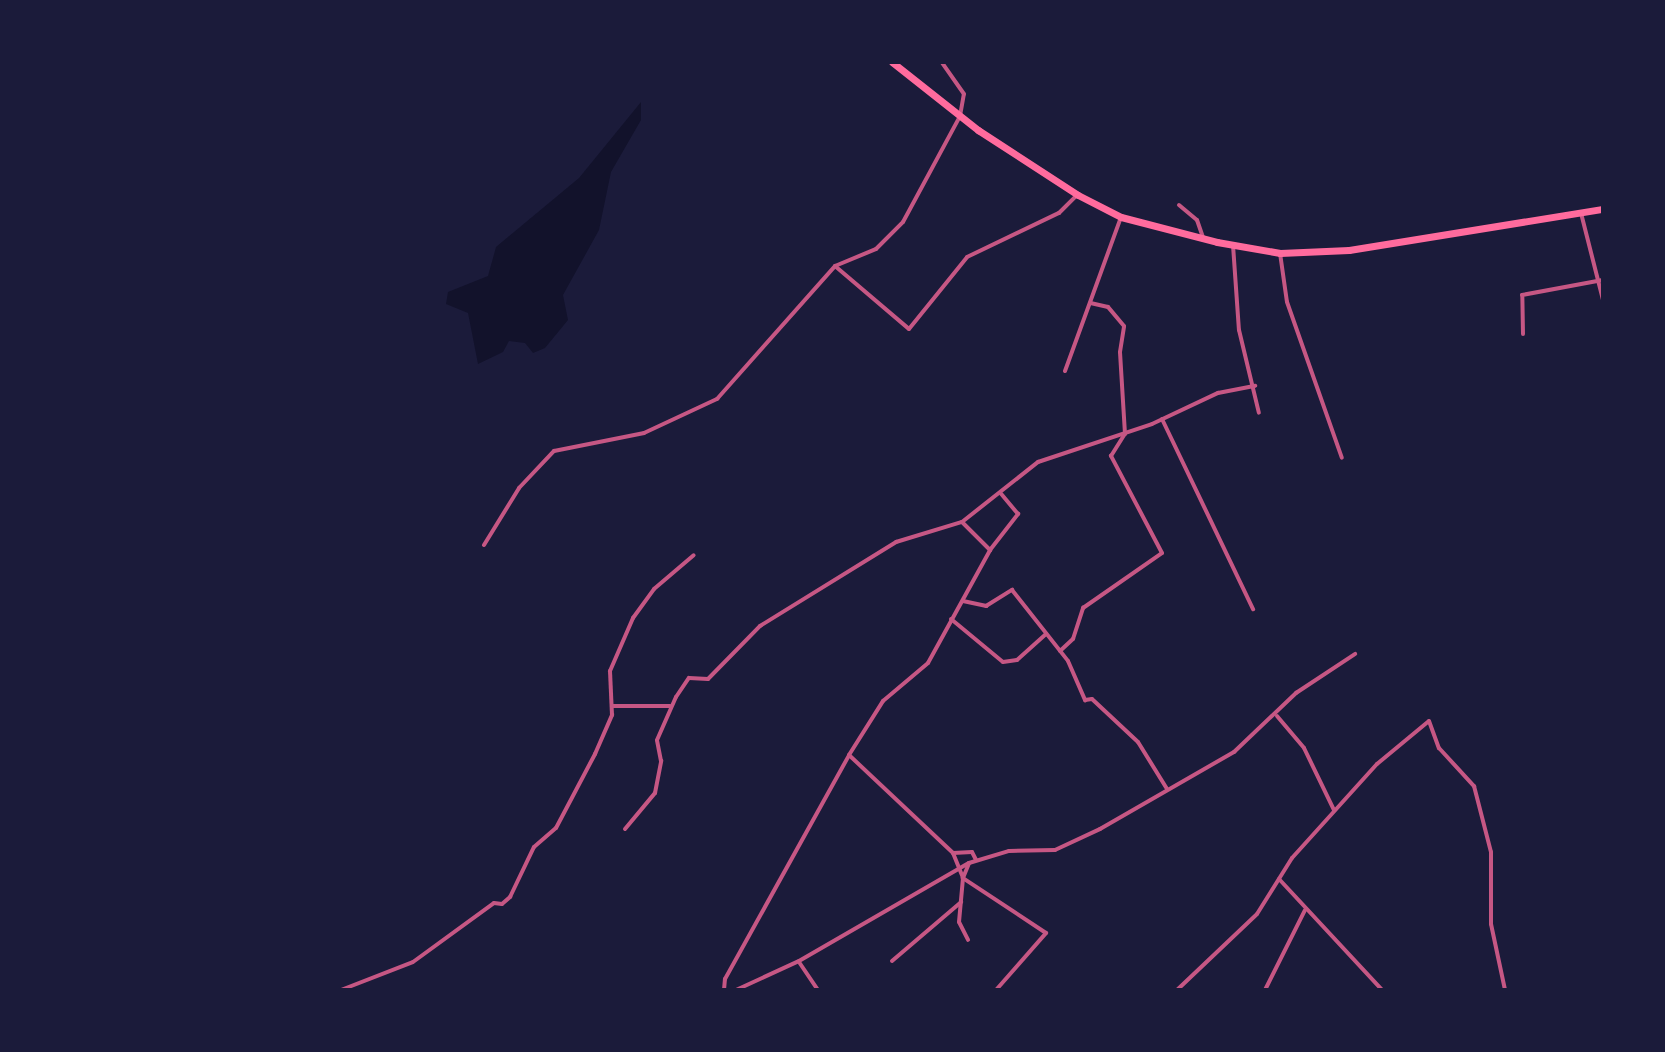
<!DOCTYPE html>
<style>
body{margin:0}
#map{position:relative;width:1665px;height:1052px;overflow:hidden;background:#1b1b3a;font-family:"IBM Plex Sans",sans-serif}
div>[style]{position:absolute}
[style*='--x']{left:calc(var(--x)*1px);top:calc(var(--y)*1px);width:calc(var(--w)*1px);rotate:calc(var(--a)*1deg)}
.water>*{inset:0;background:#12122b}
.minor>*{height:4px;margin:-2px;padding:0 2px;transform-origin:2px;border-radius:2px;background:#c65784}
.trunk>*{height:7px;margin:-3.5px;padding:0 3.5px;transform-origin:3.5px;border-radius:3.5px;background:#ff6b9d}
span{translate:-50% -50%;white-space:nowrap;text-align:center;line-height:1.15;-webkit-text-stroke:6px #1b1b3a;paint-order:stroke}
.frame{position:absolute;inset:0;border:64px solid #1b1b3a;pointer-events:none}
</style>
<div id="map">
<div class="water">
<div style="clip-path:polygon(641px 102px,641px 120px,611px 172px,599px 230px,563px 295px,568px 320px,545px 348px,533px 353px,525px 343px,509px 341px,503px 352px,478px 364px,468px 313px,446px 304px,448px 292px,488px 276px,496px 247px,579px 178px)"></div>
</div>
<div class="minor">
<div style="--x:1179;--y:205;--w:23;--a:40"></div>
<div style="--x:1197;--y:220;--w:18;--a:71"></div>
<div style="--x:1581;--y:213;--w:90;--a:75.8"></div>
<div style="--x:1233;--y:245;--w:85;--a:86"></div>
<div style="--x:1239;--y:330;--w:85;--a:76.5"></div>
<div style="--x:1280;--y:253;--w:49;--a:81.9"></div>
<div style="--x:1287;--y:302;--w:165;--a:70.6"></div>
<div style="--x:835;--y:266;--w:97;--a:40.4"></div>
<div style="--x:909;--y:329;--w:92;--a:-51.1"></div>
<div style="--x:967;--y:257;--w:102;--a:-25.6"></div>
<div style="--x:1059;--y:213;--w:25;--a:-45"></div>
<div style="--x:1523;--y:334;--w:39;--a:-91"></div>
<div style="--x:1522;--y:295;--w:82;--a:-10.5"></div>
<div style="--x:1065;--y:371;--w:164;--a:-70"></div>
<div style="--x:1162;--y:419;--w:211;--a:64.4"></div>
<div style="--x:962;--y:522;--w:40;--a:45"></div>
<div style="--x:484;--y:545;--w:67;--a:-58.4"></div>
<div style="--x:519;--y:488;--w:51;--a:-46.6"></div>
<div style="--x:554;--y:451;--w:92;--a:-11.3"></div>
<div style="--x:644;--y:433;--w:81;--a:-25"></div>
<div style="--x:717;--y:399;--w:178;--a:-48.4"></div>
<div style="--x:835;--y:266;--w:44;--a:-22.5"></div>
<div style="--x:876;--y:249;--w:38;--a:-45"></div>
<div style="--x:903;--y:222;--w:120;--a:-61.7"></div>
<div style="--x:960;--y:116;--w:22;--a:-80"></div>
<div style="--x:964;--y:94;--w:39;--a:-125"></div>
<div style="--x:963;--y:601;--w:24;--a:12"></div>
<div style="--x:986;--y:606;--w:31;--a:-32"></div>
<div style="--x:1012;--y:590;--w:90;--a:51.7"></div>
<div style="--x:1068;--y:661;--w:43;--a:66.4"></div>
<div style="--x:1085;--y:700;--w:7;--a:-8"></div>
<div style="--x:1092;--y:699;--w:63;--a:43.1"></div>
<div style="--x:1138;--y:742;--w:55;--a:58.3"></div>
<div style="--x:951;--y:619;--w:67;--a:39.6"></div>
<div style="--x:1003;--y:662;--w:14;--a:-8"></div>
<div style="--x:1017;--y:660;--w:39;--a:-42"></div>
<div style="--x:1060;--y:651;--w:18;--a:-43"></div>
<div style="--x:1073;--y:639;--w:33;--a:-72"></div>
<div style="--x:1083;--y:608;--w:96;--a:-34.8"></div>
<div style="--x:1162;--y:553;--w:110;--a:-117.7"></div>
<div style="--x:1111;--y:456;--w:26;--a:-58"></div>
<div style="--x:1125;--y:434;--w:82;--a:-93.5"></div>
<div style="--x:1120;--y:352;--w:26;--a:-81"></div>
<div style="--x:1124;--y:326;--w:25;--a:-130"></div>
<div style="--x:1108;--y:307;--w:18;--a:-167"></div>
<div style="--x:612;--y:706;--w:58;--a:0"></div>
<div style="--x:1277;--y:716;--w:42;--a:49.8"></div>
<div style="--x:1304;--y:748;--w:69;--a:64.2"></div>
<div style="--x:849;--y:755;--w:143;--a:43.3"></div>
<div style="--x:953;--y:853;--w:27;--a:68"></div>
<div style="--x:963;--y:878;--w:44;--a:95.2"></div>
<div style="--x:959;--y:922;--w:20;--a:63"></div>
<div style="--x:625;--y:829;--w:47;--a:-50.2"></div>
<div style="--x:655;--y:793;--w:33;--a:-79"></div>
<div style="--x:661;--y:761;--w:21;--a:-101"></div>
<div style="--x:657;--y:740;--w:47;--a:-66.2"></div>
<div style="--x:676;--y:697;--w:23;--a:-56"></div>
<div style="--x:689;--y:678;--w:19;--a:3"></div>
<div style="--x:708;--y:679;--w:74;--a:-45.5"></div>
<div style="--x:760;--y:626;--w:160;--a:-31.7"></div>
<div style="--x:896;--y:542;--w:69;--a:-16.9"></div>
<div style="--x:962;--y:522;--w:97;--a:-38.3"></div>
<div style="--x:1038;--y:462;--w:120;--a:-18.4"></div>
<div style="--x:1152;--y:424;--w:73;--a:-25.2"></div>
<div style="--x:1218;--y:393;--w:38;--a:-11"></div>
<div style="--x:953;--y:853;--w:19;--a:-3"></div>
<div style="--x:972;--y:852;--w:9;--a:63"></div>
<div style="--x:1279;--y:879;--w:151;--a:47.1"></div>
<div style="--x:892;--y:961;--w:91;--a:-40.5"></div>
<div style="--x:799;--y:962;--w:34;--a:56"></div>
<div style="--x:341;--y:990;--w:77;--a:-21.3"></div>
<div style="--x:413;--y:962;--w:100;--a:-36.1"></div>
<div style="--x:494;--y:903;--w:8;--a:7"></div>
<div style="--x:502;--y:904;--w:11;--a:-41"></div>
<div style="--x:510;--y:897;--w:55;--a:-64.4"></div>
<div style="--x:534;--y:847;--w:29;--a:-41"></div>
<div style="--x:556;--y:828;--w:84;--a:-62.2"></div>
<div style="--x:595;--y:754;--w:43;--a:-66.4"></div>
<div style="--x:612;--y:715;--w:44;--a:-92.6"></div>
<div style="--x:610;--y:671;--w:58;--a:-66.5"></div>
<div style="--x:633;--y:618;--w:36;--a:-54"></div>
<div style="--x:654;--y:589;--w:52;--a:-40.4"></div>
<div style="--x:724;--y:990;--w:11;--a:-85"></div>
<div style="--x:725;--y:979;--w:256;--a:-61"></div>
<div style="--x:849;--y:755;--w:64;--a:-57.8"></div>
<div style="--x:883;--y:701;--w:59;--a:-40.2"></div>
<div style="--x:928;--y:663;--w:129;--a:-61.2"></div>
<div style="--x:990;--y:550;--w:46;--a:-52.1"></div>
<div style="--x:1018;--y:514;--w:26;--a:-130"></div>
<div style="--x:736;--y:990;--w:69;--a:-24.7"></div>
<div style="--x:799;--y:961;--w:196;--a:-30"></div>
<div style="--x:996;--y:990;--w:76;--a:-48.7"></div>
<div style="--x:1046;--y:933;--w:100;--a:-146.5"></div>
<div style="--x:963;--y:878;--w:16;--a:-68"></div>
<div style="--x:969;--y:863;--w:42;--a:-16.7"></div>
<div style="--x:1009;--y:851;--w:46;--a:-1.2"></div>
<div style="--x:1055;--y:850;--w:50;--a:-25"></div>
<div style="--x:1100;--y:829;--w:155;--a:-29.9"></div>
<div style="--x:1234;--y:752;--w:86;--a:-43.6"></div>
<div style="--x:1296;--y:693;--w:71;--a:-33.5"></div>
<div style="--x:1177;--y:990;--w:110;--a:-43.5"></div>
<div style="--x:1257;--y:914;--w:66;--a:-58"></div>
<div style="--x:1292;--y:858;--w:127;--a:-47.9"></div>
<div style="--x:1377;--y:764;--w:67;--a:-39.6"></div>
<div style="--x:1429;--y:721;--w:29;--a:70"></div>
<div style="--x:1439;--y:748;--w:52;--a:47.4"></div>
<div style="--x:1474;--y:786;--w:68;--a:75.6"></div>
<div style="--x:1491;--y:852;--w:72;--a:90"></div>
<div style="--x:1491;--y:924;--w:67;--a:78"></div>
<div style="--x:1265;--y:990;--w:89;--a:-63.4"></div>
</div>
<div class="trunk">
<div style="--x:892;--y:62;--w:110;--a:38.3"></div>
<div style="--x:978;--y:130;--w:119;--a:33"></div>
<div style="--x:1078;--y:195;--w:48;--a:27.1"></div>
<div style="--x:1121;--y:217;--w:99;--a:14.6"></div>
<div style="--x:1217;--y:242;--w:64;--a:9.9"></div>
<div style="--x:1280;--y:253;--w:69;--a:-2.5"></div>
<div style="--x:1349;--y:250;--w:257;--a:-9.2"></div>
</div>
<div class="frame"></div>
</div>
